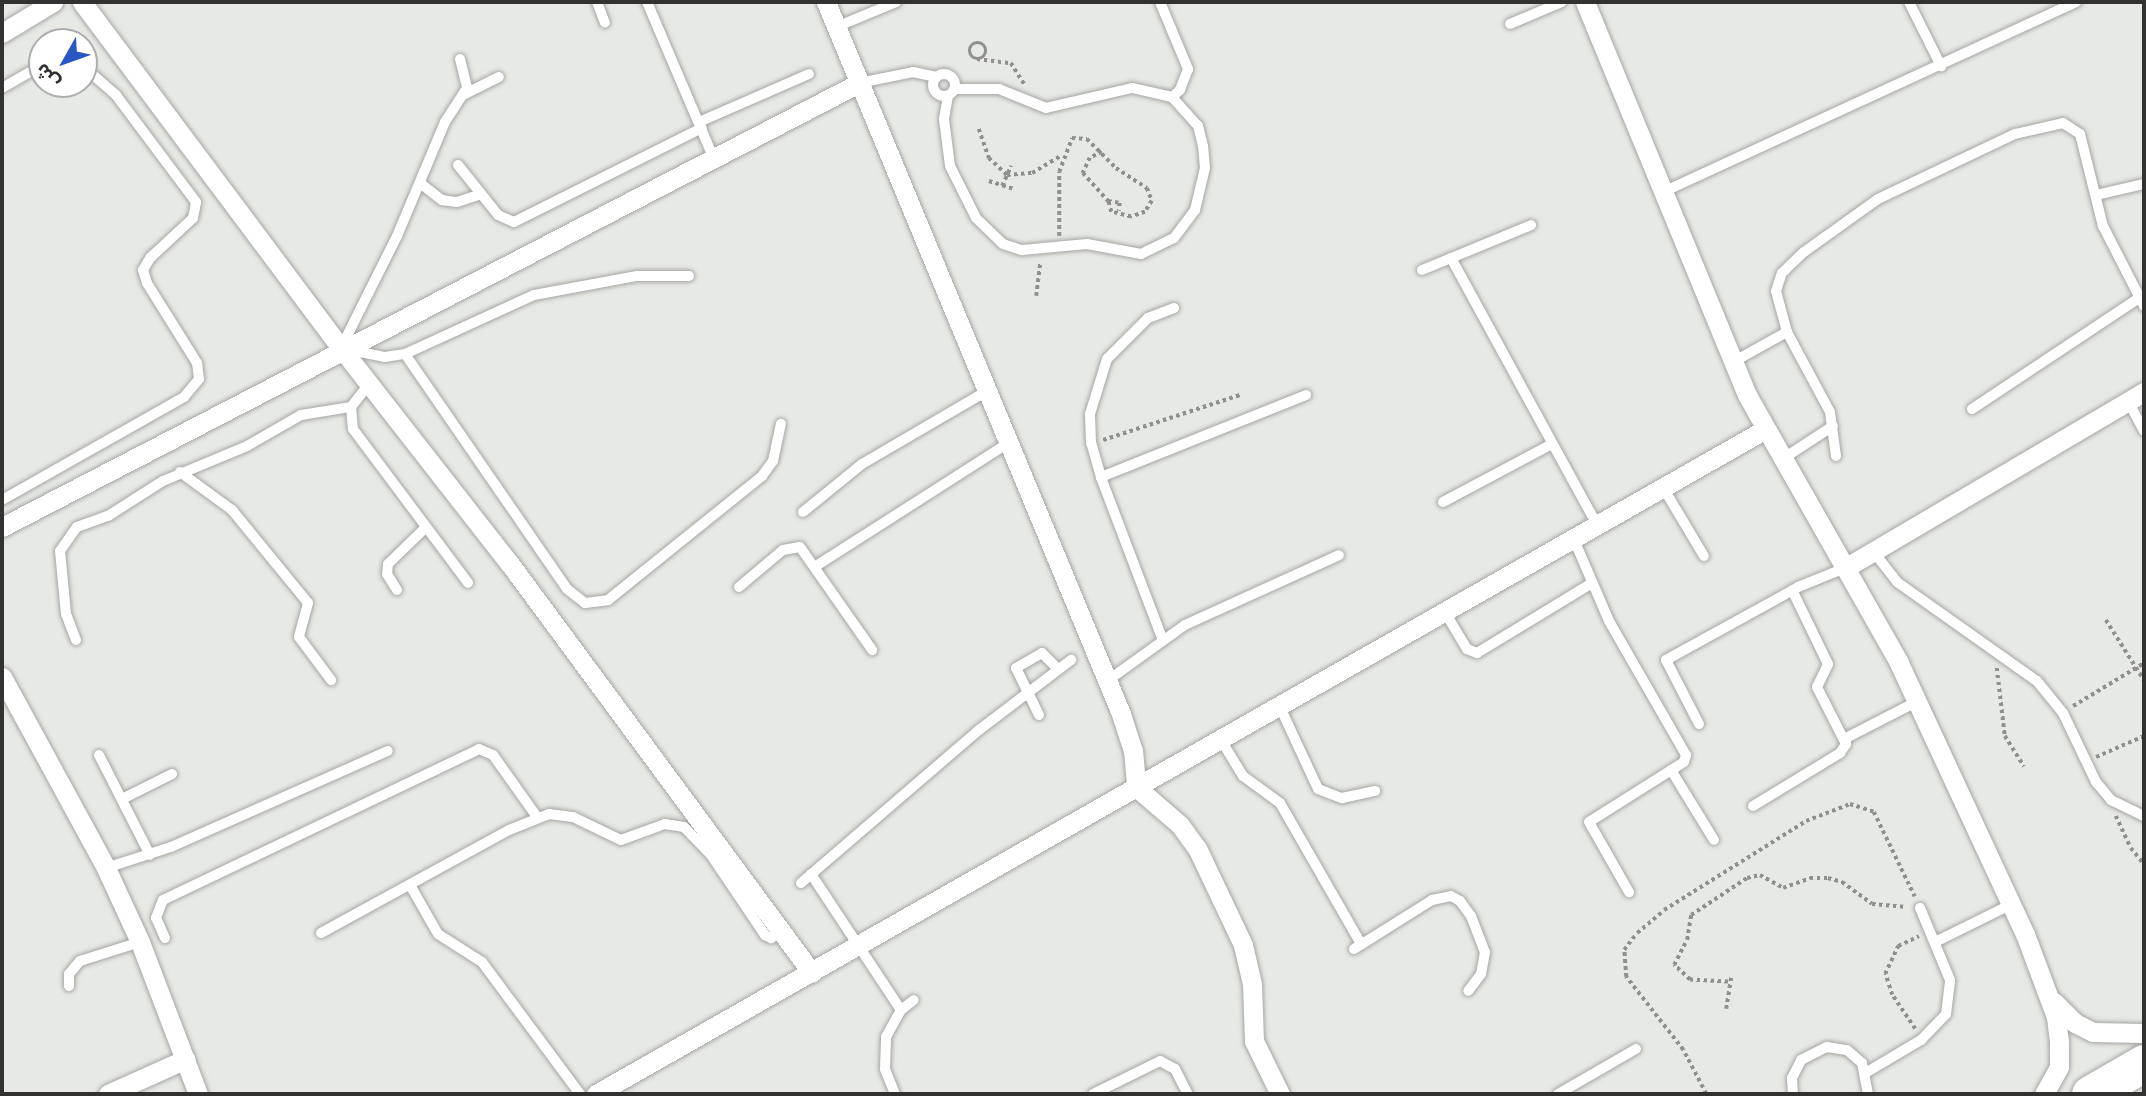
<!DOCTYPE html>
<meta charset="utf-8">
<style>
body{margin:0}
#map{position:relative;width:2146px;height:1096px;overflow:hidden;background:#e7e9e5;font-family:"Sofia Sans Condensed","Noto Sans Arabic",sans-serif}
div>[style]{position:absolute}
[style*='--x']{left:calc(var(--x)*1px);top:calc(var(--y)*1px);width:calc(var(--w)*1px);rotate:calc(var(--a)*1deg)}
.path>*{height:3.5px;margin-top:-1.75px;transform-origin:0;background:repeating-linear-gradient(90deg,#8f908d 0 3.5px,transparent 0 7px)}
.path>.ring{margin:-1.75px;padding:0;box-sizing:content-box;background:none;border:3.5px solid #8f908d;border-radius:50%}
.roads{filter:drop-shadow(0 0 2px #a4a6a2) drop-shadow(0 0 2px #a4a6a2)}
.lane>*{height:10px;margin:-5px;padding:0 5px;transform-origin:5px;border-radius:5px;background:#fff}
.lane>.ring{margin:-5px;padding:0;box-sizing:content-box;background:none;border:10px solid #fff;border-radius:50%}
.street>*{height:19px;margin:-9.5px;padding:0 9.5px;transform-origin:9.5px;border-radius:9.5px;background:#fff}
.highway>*{height:37px;margin:-18.5px;padding:0 18.5px;transform-origin:18.5px;border-radius:18.5px;background:#fff}
span{translate:-50% -50%;white-space:nowrap;text-align:center;line-height:1.15;-webkit-text-stroke:7px #fff;paint-order:stroke}
.frame{position:absolute;inset:0;border:4px solid #323331;pointer-events:none}
.north{position:absolute;left:28px;top:28px;width:70px;height:70px;box-sizing:border-box;background:#fff;border:2px solid #adadad;border-radius:50%;rotate:230deg;font-size:19px;font-weight:700;line-height:28px;text-align:center;color:#323331}
.north::after{content:'';display:block;margin:auto;width:24px;height:32px;background:#2957c5;clip-path:polygon(50% 0,100% 100%,50% 72%,0 100%)}
</style>
<div id="map">
<div class="path">
<div class="ring" style="left:970px;top:43px;width:12.5px;height:12.5px"></div>
<div style="--x:977;--y:59;--w:34;--a:7"></div>
<div style="--x:1011;--y:63;--w:26;--a:58"></div>
<div style="--x:979;--y:129;--w:31;--a:71"></div>
<div style="--x:989;--y:158;--w:25;--a:43"></div>
<div style="--x:1007;--y:175;--w:25;--a:-5"></div>
<div style="--x:1032;--y:173;--w:33;--a:-31"></div>
<div style="--x:1102;--y:152;--w:13;--a:153"></div>
<div style="--x:1090;--y:158;--w:17;--a:115"></div>
<div style="--x:1083;--y:173;--w:38;--a:48"></div>
<div style="--x:989;--y:181;--w:25;--a:18"></div>
<div style="--x:1002;--y:186;--w:22;--a:-66"></div>
<div style="--x:1059;--y:236;--w:64;--a:-90"></div>
<div style="--x:1059;--y:172;--w:36;--a:-69"></div>
<div style="--x:1072;--y:138;--w:15;--a:4"></div>
<div style="--x:1087;--y:139;--w:41;--a:45"></div>
<div style="--x:1116;--y:168;--w:37;--a:33"></div>
<div style="--x:1147;--y:188;--w:14;--a:69"></div>
<div style="--x:1152;--y:201;--w:13;--a:122"></div>
<div style="--x:1145;--y:212;--w:15;--a:160"></div>
<div style="--x:1131;--y:217;--w:21;--a:-166"></div>
<div style="--x:1111;--y:212;--w:11;--a:-105"></div>
<div style="--x:1108;--y:201;--w:12;--a:9"></div>
<div style="--x:1120;--y:203;--w:8;--a:97"></div>
<div style="--x:1036;--y:296;--w:34;--a:-83"></div>
<div style="--x:1103;--y:440;--w:144;--a:-18.2"></div>
<div style="--x:2106;--y:620;--w:71;--a:57.7"></div>
<div style="--x:1997;--y:668;--w:68;--a:83.3"></div>
<div style="--x:2005;--y:736;--w:36;--a:58"></div>
<div style="--x:2073;--y:706;--w:83;--a:-31.2"></div>
<div style="--x:2096;--y:757;--w:52;--a:-23.6"></div>
<div style="--x:2116;--y:816;--w:35;--a:65"></div>
<div style="--x:2131;--y:848;--w:21;--a:51"></div>
<div style="--x:1728;--y:982;--w:38;--a:-177"></div>
<div style="--x:1690;--y:980;--w:22;--a:-137"></div>
<div style="--x:1674;--y:965;--w:28;--a:-63"></div>
<div style="--x:1687;--y:940;--w:25;--a:-81"></div>
<div style="--x:1691;--y:915;--w:67;--a:-33.5"></div>
<div style="--x:1747;--y:878;--w:13;--a:-13"></div>
<div style="--x:1760;--y:875;--w:26;--a:29"></div>
<div style="--x:1783;--y:888;--w:29;--a:-20"></div>
<div style="--x:1810;--y:878;--w:18;--a:0"></div>
<div style="--x:1828;--y:878;--w:15;--a:16"></div>
<div style="--x:1842;--y:882;--w:37;--a:36"></div>
<div style="--x:1872;--y:904;--w:35;--a:5"></div>
<div style="--x:1726;--y:1009;--w:32;--a:-81"></div>
<div style="--x:1915;--y:1029;--w:41;--a:-124.1"></div>
<div style="--x:1892;--y:995;--w:22;--a:-108"></div>
<div style="--x:1885;--y:974;--w:31;--a:-65"></div>
<div style="--x:1898;--y:946;--w:23;--a:-25"></div>
<div style="--x:1706;--y:1094;--w:50;--a:-117.6"></div>
<div style="--x:1683;--y:1050;--w:93;--a:-128"></div>
<div style="--x:1626;--y:977;--w:27;--a:-94"></div>
<div style="--x:1624;--y:950;--w:21;--a:-53"></div>
<div style="--x:1637;--y:933;--w:35;--a:-40"></div>
<div style="--x:1664;--y:910;--w:168;--a:-32.1"></div>
<div style="--x:1806;--y:821;--w:47;--a:-21.1"></div>
<div style="--x:1850;--y:804;--w:25;--a:18"></div>
<div style="--x:1874;--y:812;--w:94;--a:64.2"></div>
</div>
<div class="roads">
<div class="lane">
<div style="--x:597;--y:2;--w:22;--a:69"></div>
<div style="--x:647;--y:2;--w:168;--a:66.9"></div>
<div style="--x:1160;--y:2;--w:73;--a:67.3"></div>
<div style="--x:1188;--y:69;--w:22;--a:111"></div>
<div style="--x:1180;--y:90;--w:11;--a:139"></div>
<div style="--x:1909;--y:2;--w:72;--a:63.4"></div>
<div style="--x:1510;--y:24;--w:56;--a:-22.9"></div>
<div style="--x:836;--y:27;--w:65;--a:-22.6"></div>
<div style="--x:460;--y:59;--w:30;--a:76"></div>
<div style="--x:467;--y:88;--w:40;--a:122.9"></div>
<div style="--x:445;--y:122;--w:124;--a:112.8"></div>
<div style="--x:397;--y:236;--w:125;--a:116.6"></div>
<div style="--x:341;--y:348;--w:45;--a:11.6"></div>
<div style="--x:385;--y:357;--w:20;--a:-9"></div>
<div style="--x:405;--y:354;--w:142;--a:-24.6"></div>
<div style="--x:534;--y:295;--w:105;--a:-10.5"></div>
<div style="--x:637;--y:276;--w:52;--a:0"></div>
<div class="ring" style="left:933px;top:74px;width:12px;height:12px"></div>
<div style="--x:859;--y:83;--w:55;--a:-11.5"></div>
<div style="--x:913;--y:72;--w:24;--a:12"></div>
<div style="--x:2;--y:88;--w:46;--a:-29.9"></div>
<div style="--x:463;--y:95;--w:40;--a:-26.6"></div>
<div style="--x:948;--y:96;--w:23;--a:100"></div>
<div style="--x:944;--y:119;--w:47;--a:82.7"></div>
<div style="--x:950;--y:166;--w:58;--a:63.4"></div>
<div style="--x:976;--y:218;--w:37;--a:44"></div>
<div style="--x:1003;--y:244;--w:20;--a:18"></div>
<div style="--x:1022;--y:250;--w:65;--a:-5.3"></div>
<div style="--x:1087;--y:244;--w:55;--a:10.5"></div>
<div style="--x:1141;--y:254;--w:37;--a:-26"></div>
<div style="--x:1174;--y:238;--w:35;--a:-53"></div>
<div style="--x:1195;--y:210;--w:43;--a:-76.6"></div>
<div style="--x:1205;--y:168;--w:22;--a:-95"></div>
<div style="--x:1203;--y:146;--w:21;--a:-104"></div>
<div style="--x:1198;--y:126;--w:39;--a:-132"></div>
<div style="--x:1172;--y:97;--w:41;--a:-167.3"></div>
<div style="--x:1132;--y:88;--w:88;--a:166.9"></div>
<div style="--x:1046;--y:108;--w:51;--a:-158"></div>
<div style="--x:999;--y:89;--w:44;--a:180"></div>
<div style="--x:699;--y:122;--w:120;--a:-23.6"></div>
<div style="--x:458;--y:165;--w:64;--a:51.3"></div>
<div style="--x:498;--y:215;--w:17;--a:24"></div>
<div style="--x:514;--y:222;--w:210;--a:-26.6"></div>
<div style="--x:420;--y:183;--w:28;--a:38"></div>
<div style="--x:442;--y:200;--w:15;--a:8"></div>
<div style="--x:457;--y:202;--w:25;--a:-18"></div>
<div style="--x:1663;--y:192;--w:455;--a:-24.7"></div>
<div style="--x:2096;--y:195;--w:49;--a:-12.9"></div>
<div style="--x:1451;--y:258;--w:307;--a:61.3"></div>
<div style="--x:1422;--y:270;--w:118;--a:-22.4"></div>
<div style="--x:405;--y:354;--w:285;--a:55.4"></div>
<div style="--x:567;--y:589;--w:23;--a:38"></div>
<div style="--x:585;--y:603;--w:23;--a:-7"></div>
<div style="--x:608;--y:600;--w:198;--a:-38.8"></div>
<div style="--x:762;--y:476;--w:19;--a:-54"></div>
<div style="--x:773;--y:461;--w:38;--a:-78"></div>
<div style="--x:1733;--y:362;--w:62;--a:-29.1"></div>
<div style="--x:369;--y:384;--w:29;--a:128"></div>
<div style="--x:351;--y:407;--w:22;--a:85"></div>
<div style="--x:353;--y:429;--w:192;--a:53.2"></div>
<div style="--x:2128;--y:401;--w:34;--a:62"></div>
<div style="--x:1972;--y:409;--w:201;--a:-33.6"></div>
<div style="--x:1836;--y:456;--w:44;--a:-97.8"></div>
<div style="--x:1830;--y:412;--w:91;--a:-118.3"></div>
<div style="--x:1787;--y:332;--w:42;--a:-105"></div>
<div style="--x:1776;--y:291;--w:19;--a:-72"></div>
<div style="--x:1782;--y:273;--w:30;--a:-44"></div>
<div style="--x:1804;--y:252;--w:91;--a:-35.6"></div>
<div style="--x:1878;--y:199;--w:152;--a:-25.4"></div>
<div style="--x:2015;--y:134;--w:49;--a:-12.9"></div>
<div style="--x:2063;--y:123;--w:20;--a:33"></div>
<div style="--x:2080;--y:134;--w:95;--a:76"></div>
<div style="--x:2103;--y:226;--w:90;--a:62.9"></div>
<div style="--x:1781;--y:460;--w:62;--a:-33.2"></div>
<div style="--x:180;--y:472;--w:64;--a:36.2"></div>
<div style="--x:232;--y:510;--w:120;--a:50.7"></div>
<div style="--x:308;--y:603;--w:35;--a:105"></div>
<div style="--x:299;--y:637;--w:54;--a:53.3"></div>
<div style="--x:1101;--y:477;--w:221;--a:-21.8"></div>
<div style="--x:1664;--y:489;--w:78;--a:59.2"></div>
<div style="--x:2;--y:500;--w:209;--a:-29.5"></div>
<div style="--x:184;--y:397;--w:23;--a:-50"></div>
<div style="--x:199;--y:379;--w:16;--a:-97"></div>
<div style="--x:197;--y:363;--w:94;--a:-122"></div>
<div style="--x:147;--y:283;--w:14;--a:-107"></div>
<div style="--x:143;--y:270;--w:14;--a:-60"></div>
<div style="--x:150;--y:258;--w:59;--a:-42.9"></div>
<div style="--x:193;--y:218;--w:16;--a:-79"></div>
<div style="--x:196;--y:202;--w:134;--a:-126.8"></div>
<div style="--x:116;--y:95;--w:43;--a:-138.8"></div>
<div style="--x:1443;--y:502;--w:121;--a:-28"></div>
<div style="--x:803;--y:512;--w:76;--a:-39.1"></div>
<div style="--x:862;--y:464;--w:145;--a:-30.3"></div>
<div style="--x:1575;--y:542;--w:86;--a:66.7"></div>
<div style="--x:1609;--y:621;--w:155;--a:60.1"></div>
<div style="--x:1686;--y:755;--w:7;--a:106"></div>
<div style="--x:1684;--y:762;--w:112;--a:147.7"></div>
<div style="--x:1589;--y:822;--w:81;--a:60.3"></div>
<div style="--x:1873;--y:551;--w:39;--a:52"></div>
<div style="--x:1897;--y:582;--w:171;--a:35.3"></div>
<div style="--x:2037;--y:681;--w:41;--a:50.9"></div>
<div style="--x:2063;--y:713;--w:76;--a:64.4"></div>
<div style="--x:2096;--y:782;--w:23;--a:50"></div>
<div style="--x:2111;--y:800;--w:37;--a:26"></div>
<div style="--x:816;--y:566;--w:228;--a:-32.6"></div>
<div style="--x:739;--y:587;--w:57;--a:-40.1"></div>
<div style="--x:783;--y:550;--w:17;--a:-10"></div>
<div style="--x:800;--y:547;--w:126;--a:55"></div>
<div style="--x:397;--y:590;--w:19;--a:-122"></div>
<div style="--x:387;--y:574;--w:10;--a:-84"></div>
<div style="--x:388;--y:564;--w:53;--a:-44.2"></div>
<div style="--x:1446;--y:614;--w:41;--a:59"></div>
<div style="--x:1467;--y:649;--w:11;--a:22"></div>
<div style="--x:1477;--y:653;--w:135;--a:-31.3"></div>
<div style="--x:1162;--y:638;--w:172;--a:-110.8"></div>
<div style="--x:1101;--y:477;--w:35;--a:-106"></div>
<div style="--x:1091;--y:443;--w:29;--a:-92"></div>
<div style="--x:1090;--y:414;--w:58;--a:-72.8"></div>
<div style="--x:1107;--y:359;--w:58;--a:-45"></div>
<div style="--x:1148;--y:318;--w:28;--a:-21"></div>
<div style="--x:76;--y:640;--w:28;--a:-111"></div>
<div style="--x:66;--y:614;--w:63;--a:-95.4"></div>
<div style="--x:60;--y:551;--w:29;--a:-55"></div>
<div style="--x:77;--y:527;--w:33;--a:-20"></div>
<div style="--x:108;--y:516;--w:65;--a:-32.5"></div>
<div style="--x:163;--y:481;--w:91;--a:-22.6"></div>
<div style="--x:247;--y:446;--w:62;--a:-29.9"></div>
<div style="--x:301;--y:415;--w:51;--a:-9.1"></div>
<div style="--x:1107;--y:681;--w:96;--a:-35.7"></div>
<div style="--x:1185;--y:625;--w:169;--a:-24.4"></div>
<div style="--x:1280;--y:707;--w:90;--a:65.1"></div>
<div style="--x:1318;--y:789;--w:26;--a:21"></div>
<div style="--x:1342;--y:798;--w:34;--a:-12"></div>
<div style="--x:1039;--y:715;--w:52;--a:-116.1"></div>
<div style="--x:1016;--y:668;--w:30;--a:-30"></div>
<div style="--x:1042;--y:653;--w:23;--a:45"></div>
<div style="--x:1699;--y:724;--w:72;--a:-117.3"></div>
<div style="--x:1666;--y:660;--w:151;--a:-28.9"></div>
<div style="--x:1798;--y:587;--w:51;--a:-22"></div>
<div style="--x:1846;--y:738;--w:81;--a:-27.2"></div>
<div style="--x:1221;--y:740;--w:42;--a:58.6"></div>
<div style="--x:1243;--y:776;--w:46;--a:36.1"></div>
<div style="--x:1280;--y:803;--w:163;--a:60.1"></div>
<div style="--x:99;--y:755;--w:112;--a:63"></div>
<div style="--x:1671;--y:770;--w:82;--a:58.4"></div>
<div style="--x:122;--y:799;--w:56;--a:-26.6"></div>
<div style="--x:1753;--y:806;--w:102;--a:-31.3"></div>
<div style="--x:1840;--y:753;--w:11;--a:-56"></div>
<div style="--x:1846;--y:744;--w:64;--a:-117"></div>
<div style="--x:1817;--y:687;--w:25;--a:-64"></div>
<div style="--x:1828;--y:664;--w:82;--a:-115.9"></div>
<div style="--x:106;--y:868;--w:68;--a:-17.9"></div>
<div style="--x:171;--y:847;--w:237;--a:-23.9"></div>
<div style="--x:811;--y:874;--w:163;--a:56.5"></div>
<div style="--x:801;--y:883;--w:235;--a:-40.7"></div>
<div style="--x:979;--y:730;--w:116;--a:-37.3"></div>
<div style="--x:410;--y:885;--w:56;--a:60.3"></div>
<div style="--x:438;--y:934;--w:52;--a:32.5"></div>
<div style="--x:482;--y:962;--w:164;--a:53.4"></div>
<div style="--x:321;--y:933;--w:214;--a:-28.7"></div>
<div style="--x:509;--y:830;--w:43;--a:-21.8"></div>
<div style="--x:549;--y:814;--w:24;--a:7"></div>
<div style="--x:573;--y:817;--w:53;--a:25.6"></div>
<div style="--x:621;--y:840;--w:47;--a:-20"></div>
<div style="--x:665;--y:824;--w:19;--a:9"></div>
<div style="--x:684;--y:827;--w:39;--a:46"></div>
<div style="--x:711;--y:855;--w:97;--a:56"></div>
<div style="--x:765;--y:935;--w:7;--a:27"></div>
<div style="--x:771;--y:938;--w:12;--a:-35"></div>
<div style="--x:165;--y:938;--w:22;--a:-114"></div>
<div style="--x:156;--y:918;--w:19;--a:-69"></div>
<div style="--x:163;--y:900;--w:350;--a:-25.5"></div>
<div style="--x:479;--y:749;--w:15;--a:23"></div>
<div style="--x:493;--y:755;--w:76;--a:54.6"></div>
<div style="--x:1935;--y:942;--w:86;--a:-26.3"></div>
<div style="--x:1354;--y:949;--w:92;--a:-32.1"></div>
<div style="--x:1432;--y:900;--w:19;--a:-12"></div>
<div style="--x:1451;--y:896;--w:10;--a:29"></div>
<div style="--x:1460;--y:901;--w:19;--a:54"></div>
<div style="--x:1471;--y:916;--w:39;--a:69"></div>
<div style="--x:1485;--y:952;--w:22;--a:100"></div>
<div style="--x:1481;--y:974;--w:21;--a:127"></div>
<div style="--x:69;--y:986;--w:12;--a:-90"></div>
<div style="--x:69;--y:974;--w:17;--a:-50"></div>
<div style="--x:80;--y:961;--w:63;--a:-17.6"></div>
<div style="--x:1867;--y:1072;--w:63;--a:-30.7"></div>
<div style="--x:1921;--y:1040;--w:36;--a:-46"></div>
<div style="--x:1946;--y:1014;--w:34;--a:-83"></div>
<div style="--x:1950;--y:980;--w:78;--a:-112.6"></div>
<div style="--x:895;--y:1094;--w:27;--a:-112"></div>
<div style="--x:885;--y:1069;--w:32;--a:-88"></div>
<div style="--x:886;--y:1037;--w:31;--a:-61"></div>
<div style="--x:901;--y:1010;--w:16;--a:-38"></div>
<div style="--x:1093;--y:1094;--w:75;--a:-26.2"></div>
<div style="--x:1160;--y:1061;--w:17;--a:28"></div>
<div style="--x:1175;--y:1069;--w:28;--a:63"></div>
<div style="--x:1558;--y:1094;--w:90;--a:-30"></div>
<div style="--x:1793;--y:1094;--w:16;--a:-94"></div>
<div style="--x:1792;--y:1078;--w:20;--a:-63"></div>
<div style="--x:1801;--y:1060;--w:29;--a:-27"></div>
<div style="--x:1827;--y:1047;--w:20;--a:9"></div>
<div style="--x:1847;--y:1050;--w:20;--a:41"></div>
<div style="--x:1862;--y:1063;--w:32;--a:79"></div>
</div>
<div class="street">
<div style="--x:82;--y:2;--w:432;--a:53.2"></div>
<div style="--x:341;--y:348;--w:274;--a:52"></div>
<div style="--x:510;--y:564;--w:508;--a:53.56"></div>
<div style="--x:826;--y:2;--w:771;--a:67.49"></div>
<div style="--x:1121;--y:714;--w:38;--a:72"></div>
<div style="--x:1133;--y:750;--w:37;--a:85"></div>
<div style="--x:1136;--y:787;--w:58;--a:40.8"></div>
<div style="--x:1180;--y:825;--w:29;--a:54"></div>
<div style="--x:1197;--y:848;--w:107;--a:64.6"></div>
<div style="--x:1243;--y:945;--w:40;--a:77"></div>
<div style="--x:1252;--y:984;--w:57;--a:88"></div>
<div style="--x:1254;--y:1041;--w:59;--a:63.9"></div>
<div style="--x:1585;--y:2;--w:425;--a:67.6"></div>
<div style="--x:1747;--y:395;--w:308;--a:60.4"></div>
<div style="--x:1899;--y:663;--w:299;--a:65.1"></div>
<div style="--x:2025;--y:934;--w:89;--a:69.5"></div>
<div style="--x:2056;--y:1017;--w:25;--a:83"></div>
<div style="--x:2059;--y:1042;--w:25;--a:90"></div>
<div style="--x:2059;--y:1067;--w:31;--a:119"></div>
<div style="--x:2;--y:33;--w:60;--a:-31.3"></div>
<div style="--x:2;--y:527;--w:965;--a:-27.39"></div>
<div style="--x:1845;--y:568;--w:347;--a:-30.5"></div>
<div style="--x:2;--y:677;--w:217;--a:61.4"></div>
<div style="--x:106;--y:868;--w:81;--a:65.3"></div>
<div style="--x:140;--y:942;--w:163;--a:69.1"></div>
<div style="--x:2054;--y:1002;--w:30;--a:45"></div>
<div style="--x:2075;--y:1023;--w:20;--a:27"></div>
<div style="--x:2093;--y:1032;--w:51;--a:1.1"></div>
<div style="--x:108;--y:1094;--w:85;--a:-24.2"></div>
<div style="--x:596;--y:1094;--w:1344;--a:-29.62"></div>
</div>
<div class="highway">
<div style="--x:2090;--y:1094;--w:62;--a:-29.9"></div>
</div>
</div>
<div class="frame"></div>
<div class="north">ش</div>
</div>
